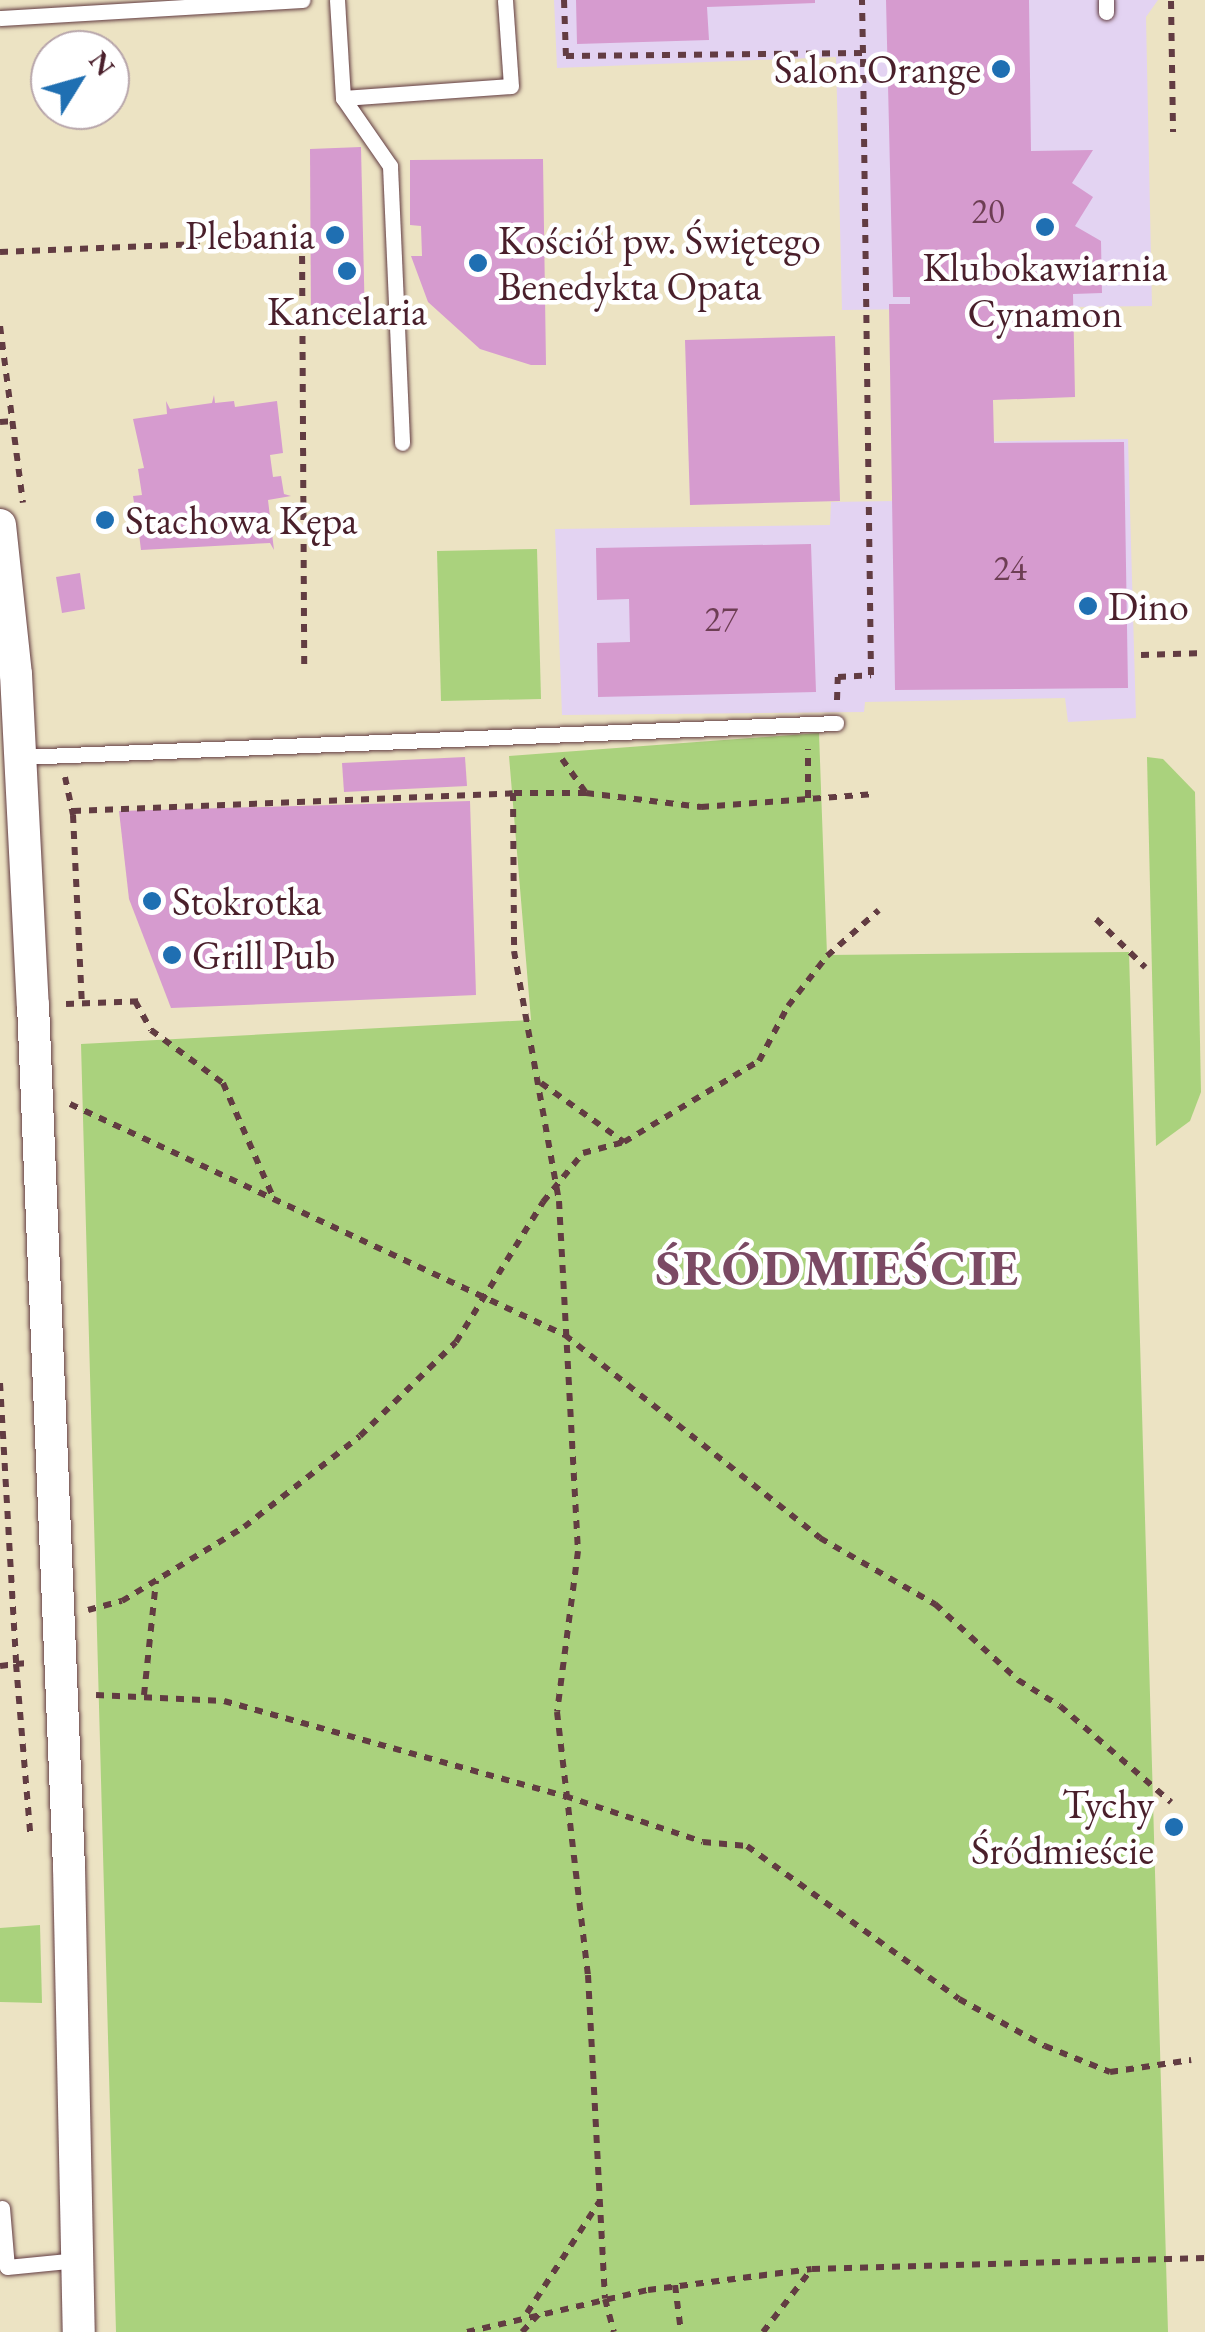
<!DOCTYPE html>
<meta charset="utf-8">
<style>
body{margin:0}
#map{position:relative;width:1205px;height:2332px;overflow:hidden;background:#ece3c3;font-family:"EB Garamond",serif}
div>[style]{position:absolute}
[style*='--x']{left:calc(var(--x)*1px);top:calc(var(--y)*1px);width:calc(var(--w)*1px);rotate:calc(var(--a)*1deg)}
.built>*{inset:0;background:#e3d3f2}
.green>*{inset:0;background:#aad27d}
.building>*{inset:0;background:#d69bcf}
.path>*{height:6px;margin-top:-3px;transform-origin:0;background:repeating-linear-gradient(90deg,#623c42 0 8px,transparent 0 16px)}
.roads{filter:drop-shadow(0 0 2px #623c42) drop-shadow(0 0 2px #623c42)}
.lane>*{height:15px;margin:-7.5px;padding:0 7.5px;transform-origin:7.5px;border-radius:7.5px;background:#fff}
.street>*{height:32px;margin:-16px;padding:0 16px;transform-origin:16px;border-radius:16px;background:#fff}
.dots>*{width:28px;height:28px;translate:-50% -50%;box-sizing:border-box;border:5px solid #fff;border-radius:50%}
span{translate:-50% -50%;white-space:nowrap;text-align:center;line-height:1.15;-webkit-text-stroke:9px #fff;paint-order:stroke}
.number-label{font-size:35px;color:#6d3e54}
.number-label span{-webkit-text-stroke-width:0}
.poi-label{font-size:40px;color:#4a1f2b}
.right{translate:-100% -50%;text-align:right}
.left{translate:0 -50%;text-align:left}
.district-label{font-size:50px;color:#7b4a64;font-weight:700;letter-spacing:2.5px}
.north{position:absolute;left:30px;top:30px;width:100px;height:100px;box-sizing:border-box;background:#fff;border:2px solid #b7a5aa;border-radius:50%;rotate:53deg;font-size:28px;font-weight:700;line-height:40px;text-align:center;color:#4a1f2b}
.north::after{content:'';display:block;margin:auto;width:35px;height:45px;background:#1f6fb2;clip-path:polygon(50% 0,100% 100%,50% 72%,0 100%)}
</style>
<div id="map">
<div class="built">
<div style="clip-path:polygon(554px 0,1158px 0,1146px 17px,1152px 306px,842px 310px,836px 57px,557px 68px)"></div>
<div style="clip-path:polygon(1128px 439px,1136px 718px,1068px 722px,1065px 698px,865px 702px,864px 712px,562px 715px,555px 529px,830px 525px,831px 502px,894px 501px,894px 443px)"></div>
</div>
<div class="green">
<div style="clip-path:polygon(537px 549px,541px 699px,441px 701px,437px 551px)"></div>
<div style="clip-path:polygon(819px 733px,827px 955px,1129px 952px,1168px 2332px,116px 2332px,81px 1044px,531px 1020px,509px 756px)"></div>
<div style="clip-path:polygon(1147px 757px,1163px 759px,1195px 792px,1201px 1092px,1190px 1121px,1156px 1146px)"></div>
<div style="clip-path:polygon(40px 1925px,42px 2003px,0 2002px,0 1928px)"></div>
</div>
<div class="building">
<div style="clip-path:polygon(576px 0,815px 0,815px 3px,707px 7px,709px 40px,577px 44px)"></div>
<div style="clip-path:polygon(886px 0,1029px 0,1031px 151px,1093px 150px,1072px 183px,1093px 197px,1075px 226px,1101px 241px,1102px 293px,1073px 294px,1075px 397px,993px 400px,994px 443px,1124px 442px,1128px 688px,895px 690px,889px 304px,910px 304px,910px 297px,893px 297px)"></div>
<div style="clip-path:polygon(361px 147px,365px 324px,311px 324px,310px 149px)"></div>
<div style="clip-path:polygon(543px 159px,546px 365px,531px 365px,480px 349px,428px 302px,411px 256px,422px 256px,421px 226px,410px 225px,410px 160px)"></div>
<div style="clip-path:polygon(835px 336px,840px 501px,690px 505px,685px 340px)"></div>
<div style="clip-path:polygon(214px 395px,215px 403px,234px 401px,235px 407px,277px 401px,283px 453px,270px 455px,273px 477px,281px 476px,284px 494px,291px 496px,268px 500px,274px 550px,270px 543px,141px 550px,137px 518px,127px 516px,136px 515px,133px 496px,142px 495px,138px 469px,144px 468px,133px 419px,167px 414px,166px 401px,170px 409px,212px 403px)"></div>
<div style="clip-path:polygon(811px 544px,816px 692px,598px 697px,597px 643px,630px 642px,629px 599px,597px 600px,596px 548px)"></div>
<div style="clip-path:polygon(80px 573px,85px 609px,62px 613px,56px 577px)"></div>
<div style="clip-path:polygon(465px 757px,467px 786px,344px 792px,342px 763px)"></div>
<div style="clip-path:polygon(470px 801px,476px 995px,171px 1008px,129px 899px,119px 811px)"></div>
</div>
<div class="path">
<div style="--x:564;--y:0;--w:56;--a:88"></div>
<div style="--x:566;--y:56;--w:297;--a:-0.6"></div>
<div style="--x:863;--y:53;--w:53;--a:-91.1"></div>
<div style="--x:1171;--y:1;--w:131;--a:89.1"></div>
<div style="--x:0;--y:252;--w:302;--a:-2.3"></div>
<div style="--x:302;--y:240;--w:426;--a:89.7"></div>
<div style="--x:0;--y:326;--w:178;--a:82.6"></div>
<div style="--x:0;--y:422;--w:14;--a:-4"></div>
<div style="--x:1141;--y:655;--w:64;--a:-1.8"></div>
<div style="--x:837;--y:700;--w:23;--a:-88"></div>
<div style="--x:838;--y:677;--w:33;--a:-3"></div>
<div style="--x:871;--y:675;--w:622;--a:-90.74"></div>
<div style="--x:562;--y:759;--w:42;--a:54.8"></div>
<div style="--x:586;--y:793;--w:116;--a:6.9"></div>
<div style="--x:701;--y:807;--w:174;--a:-4.3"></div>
<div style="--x:65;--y:777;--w:39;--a:78"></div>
<div style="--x:73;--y:815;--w:188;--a:87.3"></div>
<div style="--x:586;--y:793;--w:73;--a:180"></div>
<div style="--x:513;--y:793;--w:158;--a:89.6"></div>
<div style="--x:514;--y:951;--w:254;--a:79.8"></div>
<div style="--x:559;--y:1201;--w:351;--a:86.9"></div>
<div style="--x:578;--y:1551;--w:162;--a:97.4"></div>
<div style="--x:557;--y:1712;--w:265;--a:83.3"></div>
<div style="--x:588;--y:1975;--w:324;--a:87"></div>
<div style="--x:605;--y:2299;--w:34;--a:75"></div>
<div style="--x:808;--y:798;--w:49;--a:-90"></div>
<div style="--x:73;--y:811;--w:440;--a:-2.3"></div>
<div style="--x:1096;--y:919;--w:69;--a:44.4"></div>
<div style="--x:135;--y:1001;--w:33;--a:61"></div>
<div style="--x:151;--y:1030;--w:89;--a:36.4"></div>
<div style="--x:223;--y:1083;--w:127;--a:66.3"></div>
<div style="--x:66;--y:1004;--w:80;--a:-2.1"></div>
<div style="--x:541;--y:1083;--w:102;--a:35.4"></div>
<div style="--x:70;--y:1104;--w:546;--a:25.02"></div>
<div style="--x:565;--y:1335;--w:326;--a:38.5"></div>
<div style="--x:820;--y:1538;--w:133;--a:29.9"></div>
<div style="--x:935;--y:1604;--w:113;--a:42.5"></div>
<div style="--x:1018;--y:1680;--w:49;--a:31.8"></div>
<div style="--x:1060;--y:1706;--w:147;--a:40.9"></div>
<div style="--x:0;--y:1383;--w:281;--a:86.7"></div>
<div style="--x:16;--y:1664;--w:12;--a:-5"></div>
<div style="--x:88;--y:1610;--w:35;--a:-15"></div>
<div style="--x:122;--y:1601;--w:143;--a:-31.2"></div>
<div style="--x:244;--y:1527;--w:147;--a:-38.1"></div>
<div style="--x:360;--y:1436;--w:134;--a:-44.4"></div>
<div style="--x:456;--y:1342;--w:165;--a:-58.1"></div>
<div style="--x:543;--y:1202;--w:63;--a:-50.8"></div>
<div style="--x:583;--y:1153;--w:42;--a:-15"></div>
<div style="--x:624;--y:1142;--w:157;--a:-31"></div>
<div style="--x:759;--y:1061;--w:62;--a:-62.2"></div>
<div style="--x:788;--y:1006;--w:63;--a:-52"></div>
<div style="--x:827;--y:956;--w:69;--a:-41.5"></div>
<div style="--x:0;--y:1666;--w:16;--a:-7"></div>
<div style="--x:16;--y:1664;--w:169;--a:85.2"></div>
<div style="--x:96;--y:1695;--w:128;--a:2.7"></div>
<div style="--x:224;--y:1701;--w:354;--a:15.6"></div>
<div style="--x:565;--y:1796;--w:145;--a:18.4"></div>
<div style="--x:703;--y:1842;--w:44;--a:5.2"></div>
<div style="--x:747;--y:1846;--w:261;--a:35.8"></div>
<div style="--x:959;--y:1999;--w:98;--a:28.7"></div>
<div style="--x:1045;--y:2046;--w:70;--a:21.8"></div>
<div style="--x:1110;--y:2072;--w:82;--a:-8.4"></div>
<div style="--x:144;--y:1695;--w:115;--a:-84"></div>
<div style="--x:675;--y:2285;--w:47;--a:82.7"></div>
<div style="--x:527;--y:2313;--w:132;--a:-57"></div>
<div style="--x:467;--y:2332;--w:186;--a:-13.1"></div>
<div style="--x:648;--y:2290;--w:165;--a:-7.3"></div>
<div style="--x:812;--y:2269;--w:393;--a:-1.6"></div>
<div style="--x:522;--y:2332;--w:26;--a:-47"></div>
<div style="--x:763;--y:2332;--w:78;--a:-52.3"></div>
</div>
<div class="roads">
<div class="lane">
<div style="--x:337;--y:0;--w:98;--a:86.5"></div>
<div style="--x:343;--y:98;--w:168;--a:-4.1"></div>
<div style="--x:511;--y:86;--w:86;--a:-94"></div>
<div style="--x:1106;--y:0;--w:12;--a:90"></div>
<div style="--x:0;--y:18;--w:303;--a:-3.4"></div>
<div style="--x:343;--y:98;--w:83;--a:55.3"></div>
<div style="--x:390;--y:166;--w:277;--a:87.5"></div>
<div style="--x:21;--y:757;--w:816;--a:-2.39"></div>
<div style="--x:2;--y:2208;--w:59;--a:85.2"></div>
<div style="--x:7;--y:2267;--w:71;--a:-5.6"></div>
</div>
<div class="street">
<div style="--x:0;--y:525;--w:150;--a:83.9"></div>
<div style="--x:16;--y:674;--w:331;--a:87.1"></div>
<div style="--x:33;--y:1005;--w:863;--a:87.61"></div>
<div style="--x:69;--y:1867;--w:465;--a:88.8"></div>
</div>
</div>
<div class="dots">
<div style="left:1001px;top:69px;background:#1f6fb2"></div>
<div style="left:1045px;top:227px;background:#1f6fb2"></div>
<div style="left:335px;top:235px;background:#1f6fb2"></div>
<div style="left:478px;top:263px;background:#1f6fb2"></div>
<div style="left:347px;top:271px;background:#1f6fb2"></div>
<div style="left:105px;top:520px;background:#1f6fb2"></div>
<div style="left:1088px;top:606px;background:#1f6fb2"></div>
<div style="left:152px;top:901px;background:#1f6fb2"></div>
<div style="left:172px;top:955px;background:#1f6fb2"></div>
<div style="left:1174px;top:1827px;background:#1f6fb2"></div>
</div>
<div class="number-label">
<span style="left:988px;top:211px">20</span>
<span style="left:1010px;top:568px">24</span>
<span style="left:721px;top:619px">27</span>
</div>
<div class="poi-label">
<span class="right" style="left:981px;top:69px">Salon Orange</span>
<span class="right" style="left:315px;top:235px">Plebania</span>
<span class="left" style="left:498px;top:263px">Kościół pw. Świętego<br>Benedykta Opata</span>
<span style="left:1045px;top:290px">Klubokawiarnia<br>Cynamon</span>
<span style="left:347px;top:311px">Kancelaria</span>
<span class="left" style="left:125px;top:520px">Stachowa Kępa</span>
<span class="left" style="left:1108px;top:606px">Dino</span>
<span class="left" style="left:172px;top:901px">Stokrotka</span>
<span class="left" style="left:192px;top:955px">Grill Pub</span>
<span class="right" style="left:1154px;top:1827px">Tychy<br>Śródmieście</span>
</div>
<div class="district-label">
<span style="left:838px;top:1268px">ŚRÓDMIEŚCIE</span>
</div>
<div class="north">N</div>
</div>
